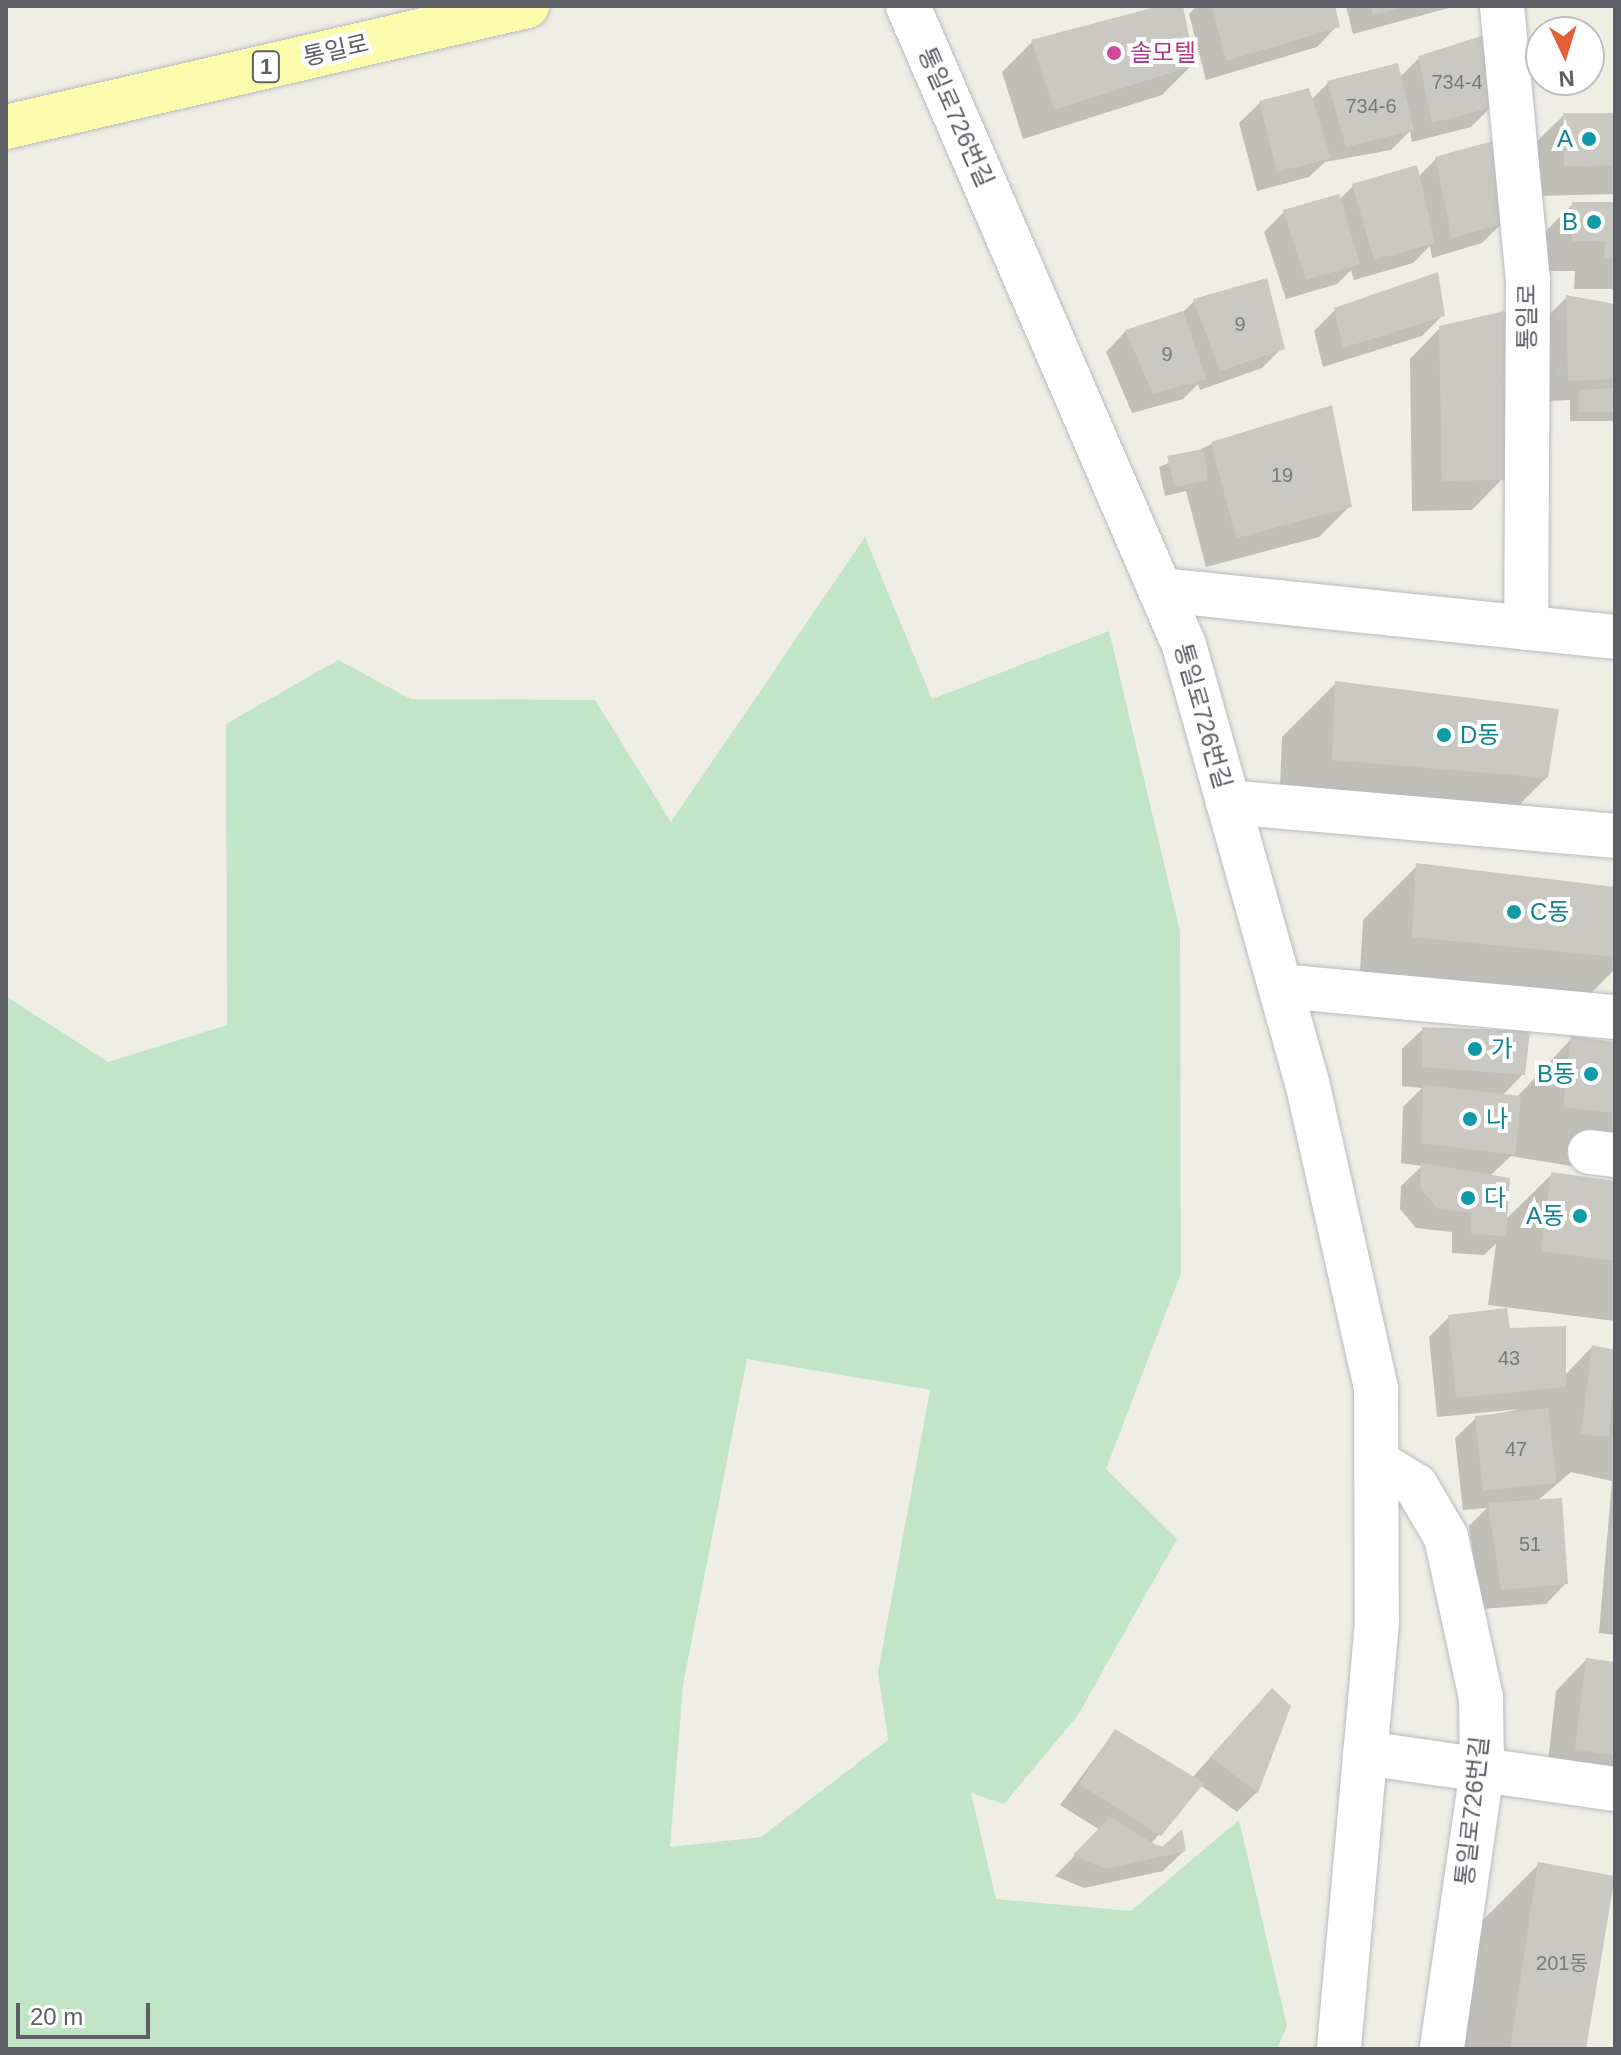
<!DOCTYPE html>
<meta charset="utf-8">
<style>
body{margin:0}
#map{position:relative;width:1621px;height:2055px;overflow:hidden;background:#efeee5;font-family:Arial,"Noto Sans KR",sans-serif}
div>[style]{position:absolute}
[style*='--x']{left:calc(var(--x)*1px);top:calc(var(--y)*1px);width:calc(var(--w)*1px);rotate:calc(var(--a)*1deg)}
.green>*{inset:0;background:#c2e5c8}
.shadow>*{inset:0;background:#0003}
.building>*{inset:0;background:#cac8c2}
.roads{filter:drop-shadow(0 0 2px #babbc0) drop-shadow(0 0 2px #babbc0)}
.minor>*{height:44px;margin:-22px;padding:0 22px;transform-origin:22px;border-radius:22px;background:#fff}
.major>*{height:44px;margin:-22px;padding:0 22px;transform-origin:22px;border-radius:22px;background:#fcfcac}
.dots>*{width:22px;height:22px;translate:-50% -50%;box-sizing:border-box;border:4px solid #fff;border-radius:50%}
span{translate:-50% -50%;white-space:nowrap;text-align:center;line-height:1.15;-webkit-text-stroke:8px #fff;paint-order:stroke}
.number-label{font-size:20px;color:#78797c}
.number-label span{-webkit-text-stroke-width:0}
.shield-label span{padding:2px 6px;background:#fff;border:2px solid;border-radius:6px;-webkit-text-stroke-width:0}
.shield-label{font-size:22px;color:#5d5f65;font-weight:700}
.street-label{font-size:24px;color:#5d5f65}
.hotel-label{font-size:24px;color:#b23c85}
.left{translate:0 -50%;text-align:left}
.culture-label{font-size:24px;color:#0d838f}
.right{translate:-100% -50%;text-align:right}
.frame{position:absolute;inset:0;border:8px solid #5d5f65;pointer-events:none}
.north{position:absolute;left:1525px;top:16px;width:80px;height:80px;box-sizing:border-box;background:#fff;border:2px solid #bebfc1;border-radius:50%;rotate:176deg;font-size:22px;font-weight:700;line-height:32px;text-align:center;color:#5d5f65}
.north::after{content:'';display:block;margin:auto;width:28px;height:36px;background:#e45e36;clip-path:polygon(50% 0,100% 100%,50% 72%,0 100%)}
.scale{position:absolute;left:16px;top:2003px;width:134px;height:36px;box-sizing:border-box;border:4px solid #5d5f65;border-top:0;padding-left:10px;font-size:24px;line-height:28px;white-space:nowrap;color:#5d5f65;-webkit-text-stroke:6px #fff;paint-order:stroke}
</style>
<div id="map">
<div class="green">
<div style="clip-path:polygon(evenodd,865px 537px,932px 699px,1109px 631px,1180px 931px,1181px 1273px,1106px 1469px,1177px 1539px,1078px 1715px,1004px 1804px,971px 1793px,996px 1899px,1131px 1911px,1239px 1820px,1287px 2026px,1277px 2049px,6px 2049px,6px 996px,108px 1062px,227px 1025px,226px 724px,338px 660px,411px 699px,595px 700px,671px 822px,865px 537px,747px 1359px,930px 1390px,878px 1672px,888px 1740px,761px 1837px,670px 1847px,683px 1685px,747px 1359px)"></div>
</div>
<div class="shadow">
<div style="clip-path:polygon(1167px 6px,1181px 6px,1193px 64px,1162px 95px,1023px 139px,1002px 72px,1032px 42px)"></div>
<div style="clip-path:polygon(1197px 6px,1333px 6px,1337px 26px,1317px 47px,1206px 80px,1189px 14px)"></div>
<div style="clip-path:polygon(1346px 6px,1456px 6px,1353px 34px)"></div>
<div style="clip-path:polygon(1419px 58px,1492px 106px,1471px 127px,1412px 142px,1410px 131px,1391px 150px,1325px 162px,1309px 177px,1257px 191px,1239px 123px,1260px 103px,1311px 100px,1328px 83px,1400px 77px)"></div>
<div style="clip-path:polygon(1564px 115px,1615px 115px,1615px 194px,1535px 196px,1533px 145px)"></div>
<div style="clip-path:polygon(1436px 159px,1503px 222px,1482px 243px,1432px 258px,1430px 246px,1413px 263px,1354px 280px,1351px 270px,1337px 284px,1286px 299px,1264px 232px,1284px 212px,1339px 200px,1353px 186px,1418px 177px)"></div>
<div style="clip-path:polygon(1573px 204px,1615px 204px,1615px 289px,1574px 289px,1575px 271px,1543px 271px,1542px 235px)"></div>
<div style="clip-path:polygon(1567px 297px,1615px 306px,1615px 421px,1570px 421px,1570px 400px,1549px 401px,1546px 318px)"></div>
<div style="clip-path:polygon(1194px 301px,1282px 348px,1262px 368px,1200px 390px,1198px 384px,1183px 399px,1132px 413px,1106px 352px,1126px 331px,1182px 313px)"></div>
<div style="clip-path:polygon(1335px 310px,1442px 316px,1422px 336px,1323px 367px,1314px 331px)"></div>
<div style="clip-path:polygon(1440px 328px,1502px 479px,1472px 510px,1412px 511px,1410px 359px)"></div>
<div style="clip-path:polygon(1212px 444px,1350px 506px,1319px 537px,1206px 567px,1186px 491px,1165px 496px,1159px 467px)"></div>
<div style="clip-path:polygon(1336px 683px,1547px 777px,1493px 831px,1279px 814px,1282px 737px)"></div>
<div style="clip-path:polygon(1417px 866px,1615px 889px,1615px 969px,1573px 1011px,1359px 991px,1363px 920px)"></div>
<div style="clip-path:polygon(1423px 1029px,1523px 1074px,1502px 1096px,1517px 1097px,1572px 1038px,1615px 1044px,1615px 1173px,1511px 1156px,1490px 1176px,1505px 1220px,1552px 1174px,1615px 1183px,1615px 1321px,1488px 1305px,1496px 1244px,1484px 1255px,1452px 1253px,1452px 1232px,1416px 1228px,1400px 1209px,1401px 1186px,1422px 1166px,1401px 1163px,1403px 1107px,1422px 1088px,1402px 1086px,1402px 1049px)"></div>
<div style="clip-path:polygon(1449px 1317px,1508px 1331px,1564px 1376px,1592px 1347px,1615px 1352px,1615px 1635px,1599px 1633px,1612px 1481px,1571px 1472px,1536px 1502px,1566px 1583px,1546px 1604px,1481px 1609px,1469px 1526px,1487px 1508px,1463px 1510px,1455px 1438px,1476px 1418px,1521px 1409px,1437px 1417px,1429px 1337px)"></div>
<div style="clip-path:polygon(1586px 1660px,1615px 1664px,1615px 1791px,1546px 1779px,1556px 1691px)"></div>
<div style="clip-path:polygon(1252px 1711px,1257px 1792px,1237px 1812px,1200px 1785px,1151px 1844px,1184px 1851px,1163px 1871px,1084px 1888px,1055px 1876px,1100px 1830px,1060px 1805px,1115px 1731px,1192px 1778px)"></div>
<div style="clip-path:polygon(1539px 1864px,1584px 2049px,1453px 2049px,1471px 1932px)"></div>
</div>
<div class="building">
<div style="clip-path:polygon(1159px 6px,1183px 6px,1195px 65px,1054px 110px,1031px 40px)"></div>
<div style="clip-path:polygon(1212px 6px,1335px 6px,1340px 27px,1226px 61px)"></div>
<div style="clip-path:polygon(1371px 6px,1404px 6px,1404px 7px,1373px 15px)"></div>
<div style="clip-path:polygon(1485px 35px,1494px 107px,1432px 123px,1418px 56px)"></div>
<div style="clip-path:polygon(1398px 63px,1414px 130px,1346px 147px,1327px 81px)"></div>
<div style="clip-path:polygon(1309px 88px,1331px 158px,1277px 172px,1259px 101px)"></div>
<div style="clip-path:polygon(1563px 113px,1615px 113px,1615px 165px,1564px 167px)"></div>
<div style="clip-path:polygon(1496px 140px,1505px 223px,1452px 238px,1435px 157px)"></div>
<div style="clip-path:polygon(1417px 165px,1435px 243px,1374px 260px,1352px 184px)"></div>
<div style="clip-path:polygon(1339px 194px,1360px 264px,1306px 280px,1283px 210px)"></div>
<div style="clip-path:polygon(1572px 202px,1615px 202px,1615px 259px,1604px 259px,1605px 241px,1572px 241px)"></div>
<div style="clip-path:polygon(1438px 272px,1445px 316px,1343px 348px,1334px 308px)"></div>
<div style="clip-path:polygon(1267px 278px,1285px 349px,1220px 371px,1193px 299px)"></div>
<div style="clip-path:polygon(1566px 295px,1615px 304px,1615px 379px,1568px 381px)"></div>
<div style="clip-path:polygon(1509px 310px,1504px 480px,1442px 481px,1439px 326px)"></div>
<div style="clip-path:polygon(1183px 311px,1206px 379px,1153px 394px,1125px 330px)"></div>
<div style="clip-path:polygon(1615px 388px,1615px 412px,1579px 412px,1579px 390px)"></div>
<div style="clip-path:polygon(1332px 405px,1352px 507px,1236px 538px,1211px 442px)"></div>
<div style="clip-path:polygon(1203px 449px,1208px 480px,1175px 487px,1167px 456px)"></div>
<div style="clip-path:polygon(1335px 681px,1559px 709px,1548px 778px,1332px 760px)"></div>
<div style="clip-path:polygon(1416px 863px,1615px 887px,1615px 957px,1412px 937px)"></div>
<div style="clip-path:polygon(1422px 1027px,1530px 1031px,1525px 1075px,1422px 1067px)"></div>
<div style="clip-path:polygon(1571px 1036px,1615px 1042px,1615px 1113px,1563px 1107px)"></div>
<div style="clip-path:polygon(1423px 1085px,1521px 1096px,1515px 1155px,1421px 1143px)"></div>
<div style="clip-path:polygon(1421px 1163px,1510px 1178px,1506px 1236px,1471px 1234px,1471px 1213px,1437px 1208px,1420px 1188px)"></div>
<div style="clip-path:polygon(1551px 1172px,1615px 1181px,1615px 1261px,1541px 1251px)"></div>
<div style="clip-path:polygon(1507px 1308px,1510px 1328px,1566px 1326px,1566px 1387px,1456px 1398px,1448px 1315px)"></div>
<div style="clip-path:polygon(1592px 1345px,1615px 1350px,1609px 1437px,1581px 1434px)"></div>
<div style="clip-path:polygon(1548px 1408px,1557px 1483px,1483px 1491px,1475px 1416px)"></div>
<div style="clip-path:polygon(1562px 1498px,1568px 1584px,1501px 1590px,1488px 1503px)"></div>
<div style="clip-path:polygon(1586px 1658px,1615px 1662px,1615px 1756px,1575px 1749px)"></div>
<div style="clip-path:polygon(1272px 1688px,1291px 1706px,1258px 1793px,1210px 1757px)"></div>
<div style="clip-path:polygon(1115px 1729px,1204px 1783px,1161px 1836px,1079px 1784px)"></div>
<div style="clip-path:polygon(1110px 1817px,1161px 1848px,1182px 1829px,1186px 1851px,1106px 1869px,1073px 1855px)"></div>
<div style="clip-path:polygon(1538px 1862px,1615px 1876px,1586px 2049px,1510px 2049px)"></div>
</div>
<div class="roads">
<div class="minor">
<div style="--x:908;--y:6;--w:696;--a:66.64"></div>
<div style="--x:1184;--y:645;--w:454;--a:74.3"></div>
<div style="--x:1307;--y:1082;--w:315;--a:77.3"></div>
<div style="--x:1376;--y:1389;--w:233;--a:89.8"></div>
<div style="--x:1377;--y:1622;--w:429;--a:95.1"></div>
<div style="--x:1502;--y:6;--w:275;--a:84.6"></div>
<div style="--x:1528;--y:280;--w:348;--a:90.3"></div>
<div style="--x:1161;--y:590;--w:456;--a:5.9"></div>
<div style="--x:1228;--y:802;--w:388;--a:5"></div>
<div style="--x:1280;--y:986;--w:336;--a:5.3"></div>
<div style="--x:1590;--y:1152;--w:25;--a:7"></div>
<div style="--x:1377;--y:1462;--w:46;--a:31.6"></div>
<div style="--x:1416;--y:1486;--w:59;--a:59.5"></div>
<div style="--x:1446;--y:1537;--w:165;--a:77.7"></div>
<div style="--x:1481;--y:1698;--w:72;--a:89.2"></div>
<div style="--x:1482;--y:1770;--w:282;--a:98.2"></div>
<div style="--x:1365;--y:1753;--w:253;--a:8.2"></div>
</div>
<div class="major">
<div style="--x:6;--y:127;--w:535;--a:-13.07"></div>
</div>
</div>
<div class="dots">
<div style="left:1114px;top:53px;background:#d1479c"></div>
<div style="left:1589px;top:139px;background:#0f9aa8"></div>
<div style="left:1594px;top:222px;background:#0f9aa8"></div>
<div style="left:1444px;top:735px;background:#0f9aa8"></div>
<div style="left:1514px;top:912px;background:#0f9aa8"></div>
<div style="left:1475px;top:1049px;background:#0f9aa8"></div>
<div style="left:1591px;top:1074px;background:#0f9aa8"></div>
<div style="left:1470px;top:1119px;background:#0f9aa8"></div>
<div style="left:1468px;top:1198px;background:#0f9aa8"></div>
<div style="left:1580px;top:1216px;background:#0f9aa8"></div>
</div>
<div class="number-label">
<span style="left:1457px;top:82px">734-4</span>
<span style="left:1371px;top:106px">734-6</span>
<span style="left:1240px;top:324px">9</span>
<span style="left:1167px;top:354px">9</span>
<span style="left:1282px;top:475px">19</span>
<span style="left:1509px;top:1358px">43</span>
<span style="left:1516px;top:1449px">47</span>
<span style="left:1530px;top:1544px">51</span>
<span style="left:1562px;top:1963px">201동</span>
</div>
<div class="shield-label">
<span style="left:266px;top:67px">1</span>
</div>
<div class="street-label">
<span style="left:336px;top:50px;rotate:-13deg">통일로</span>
<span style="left:956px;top:117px;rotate:66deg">통일로726번길</span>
<span style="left:1527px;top:317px;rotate:-90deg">통일로</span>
<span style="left:1203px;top:716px;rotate:74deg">통일로726번길</span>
<span style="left:1472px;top:1811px;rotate:-84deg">통일로726번길</span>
</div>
<div class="hotel-label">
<span class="left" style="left:1130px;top:53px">솔모텔</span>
</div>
<div class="culture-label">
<span class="right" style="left:1573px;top:139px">A</span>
<span class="right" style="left:1578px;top:222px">B</span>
<span class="left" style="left:1460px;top:735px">D동</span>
<span class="left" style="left:1530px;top:912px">C동</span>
<span class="left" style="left:1491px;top:1049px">가</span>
<span class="right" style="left:1575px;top:1074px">B동</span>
<span class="left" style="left:1486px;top:1119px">나</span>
<span class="left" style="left:1484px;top:1198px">다</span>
<span class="right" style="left:1564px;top:1216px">A동</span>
</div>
<div class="frame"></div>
<div class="north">N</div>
<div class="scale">20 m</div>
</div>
